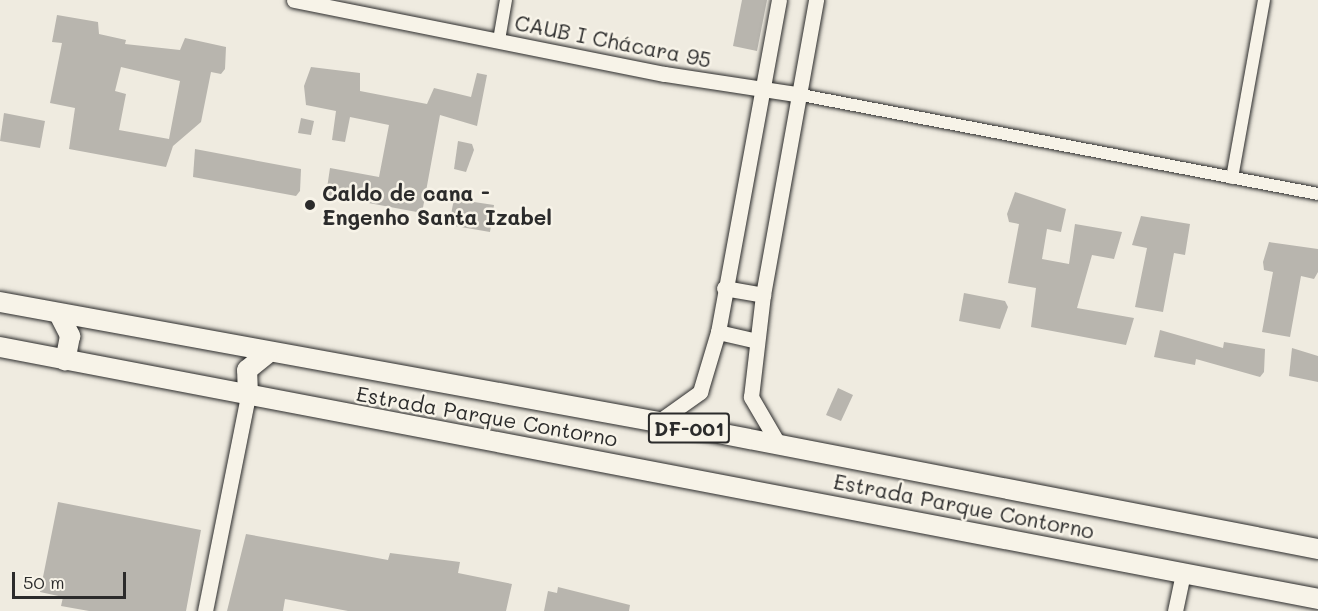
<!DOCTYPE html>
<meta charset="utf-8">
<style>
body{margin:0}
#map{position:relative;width:1318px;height:611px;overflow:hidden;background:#efebe0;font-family:Mali,sans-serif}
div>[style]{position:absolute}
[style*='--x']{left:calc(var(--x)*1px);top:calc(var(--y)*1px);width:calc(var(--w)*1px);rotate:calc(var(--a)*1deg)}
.building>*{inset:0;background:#b8b5ae}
.roads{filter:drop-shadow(0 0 2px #2b2b2b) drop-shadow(0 0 2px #2b2b2b)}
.minor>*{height:12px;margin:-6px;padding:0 6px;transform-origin:6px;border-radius:6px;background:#f7f3e8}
.tertiary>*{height:15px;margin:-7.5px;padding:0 7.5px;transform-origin:7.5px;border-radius:7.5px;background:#f7f3e8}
.trunk>*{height:20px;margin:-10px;padding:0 10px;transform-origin:10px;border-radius:10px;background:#f7f3e8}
.dots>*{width:16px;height:16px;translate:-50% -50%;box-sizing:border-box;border:3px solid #f7f3e8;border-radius:50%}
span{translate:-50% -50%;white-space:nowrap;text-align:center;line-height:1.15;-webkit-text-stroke:5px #f7f3e8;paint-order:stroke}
.shield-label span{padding:2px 4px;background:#f7f3e8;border:2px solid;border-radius:4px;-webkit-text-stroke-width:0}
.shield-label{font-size:20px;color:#2b2b2b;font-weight:700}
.street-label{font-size:21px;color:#2b2b2b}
.poi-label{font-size:21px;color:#2b2b2b;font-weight:700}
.left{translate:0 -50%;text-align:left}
.scale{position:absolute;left:12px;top:572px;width:114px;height:27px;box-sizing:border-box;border:3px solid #2b2b2b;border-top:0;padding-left:8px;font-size:18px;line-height:21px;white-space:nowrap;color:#2b2b2b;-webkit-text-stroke:4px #f7f3e8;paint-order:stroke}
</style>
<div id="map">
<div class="building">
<div style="clip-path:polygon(742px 0,767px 0,757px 51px,733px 46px)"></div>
<div style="clip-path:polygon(evenodd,57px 15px,98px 22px,99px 34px,126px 40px,125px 44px,180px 50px,185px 38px,226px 47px,225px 69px,221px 74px,211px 72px,201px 122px,173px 146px,166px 167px,69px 149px,75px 108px,50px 103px,62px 43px,52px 42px,57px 15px,121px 67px,180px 81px,169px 139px,119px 130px,126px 94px,115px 91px,121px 67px)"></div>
<div style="clip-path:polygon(311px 67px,360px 73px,360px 91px,427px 104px,434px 88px,471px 97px,477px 73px,487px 75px,477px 126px,440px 115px,422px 213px,326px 195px,330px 168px,379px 177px,389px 125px,350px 117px,345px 142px,332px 140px,336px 111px,306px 105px,304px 86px)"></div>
<div style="clip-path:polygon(4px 113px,45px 121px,40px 148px,0 141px)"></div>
<div style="clip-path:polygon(301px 118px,314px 121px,311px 135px,298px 133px)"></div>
<div style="clip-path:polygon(458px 141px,472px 144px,474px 150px,466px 172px,454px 169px)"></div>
<div style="clip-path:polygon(195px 149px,301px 169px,300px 191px,296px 196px,193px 177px)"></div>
<div style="clip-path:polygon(1015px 192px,1066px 209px,1061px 232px,1047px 229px,1042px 259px,1069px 264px,1075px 224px,1122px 232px,1114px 259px,1092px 255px,1077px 308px,1134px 318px,1126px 345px,1031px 327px,1036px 288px,1008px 283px,1019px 224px,1009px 222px,1007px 214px)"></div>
<div style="clip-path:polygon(454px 199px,494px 205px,490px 232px,449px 225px)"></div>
<div style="clip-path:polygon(1141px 216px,1190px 224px,1185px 255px,1174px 253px,1163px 312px,1135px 307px,1147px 248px,1132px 245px)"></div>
<div style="clip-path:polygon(1269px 242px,1318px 249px,1318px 272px,1314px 279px,1301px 276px,1290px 337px,1262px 332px,1273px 272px,1264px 270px,1263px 262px)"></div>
<div style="clip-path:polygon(964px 293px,1005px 301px,1008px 307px,1000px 329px,959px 321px)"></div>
<div style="clip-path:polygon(1160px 330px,1223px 348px,1224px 342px,1265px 349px,1264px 372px,1260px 377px,1196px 359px,1195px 365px,1154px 357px)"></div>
<div style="clip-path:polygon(1292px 348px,1318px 356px,1318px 382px,1289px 376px)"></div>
<div style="clip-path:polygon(838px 388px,853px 395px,841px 421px,826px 415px)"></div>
<div style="clip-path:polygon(58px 502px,201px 530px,186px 611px,89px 611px,61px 606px,63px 597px,40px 592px)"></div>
<div style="clip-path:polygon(246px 534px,388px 560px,390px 553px,460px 562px,458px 573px,512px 584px,506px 611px,348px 611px,285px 599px,283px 611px,227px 611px)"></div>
<div style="clip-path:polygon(558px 587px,630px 605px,629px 611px,544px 611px,548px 591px,557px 593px)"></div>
</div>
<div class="roads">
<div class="minor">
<div style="--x:499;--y:40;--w:41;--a:-80.1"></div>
<div style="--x:796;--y:94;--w:531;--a:10.84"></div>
<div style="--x:1232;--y:178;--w:181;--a:-79.8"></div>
</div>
<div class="tertiary">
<div style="--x:294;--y:0;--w:378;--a:11.3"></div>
<div style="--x:665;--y:74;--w:133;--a:8.7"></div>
<div style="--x:724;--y:288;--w:40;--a:10"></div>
<div style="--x:718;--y:332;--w:39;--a:13"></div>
<div style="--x:658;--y:422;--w:52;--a:-35.5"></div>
<div style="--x:700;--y:392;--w:63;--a:-73.3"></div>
<div style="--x:718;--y:332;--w:338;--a:-79.6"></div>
<div style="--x:779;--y:445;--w:56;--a:-120.3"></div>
<div style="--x:751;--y:397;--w:103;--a:-83.3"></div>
<div style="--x:763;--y:295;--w:300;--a:-79.8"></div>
<div style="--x:205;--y:611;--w:219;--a:-78.7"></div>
<div style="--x:1175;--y:611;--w:39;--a:-78"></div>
</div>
<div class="trunk">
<div style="--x:0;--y:302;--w:720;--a:10.33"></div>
<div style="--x:708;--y:431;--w:621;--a:10.95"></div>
<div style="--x:59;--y:314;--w:25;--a:63"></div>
<div style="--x:70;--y:336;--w:25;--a:101"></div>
<div style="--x:0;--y:347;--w:1342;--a:10.82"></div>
<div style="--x:248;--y:396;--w:26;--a:-92"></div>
<div style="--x:247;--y:370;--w:26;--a:-39"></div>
</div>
</div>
<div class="dots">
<div style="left:310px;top:205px;background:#2b2b2b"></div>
</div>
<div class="shield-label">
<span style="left:689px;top:428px">DF-001</span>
</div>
<div class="street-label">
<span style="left:613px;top:41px;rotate:11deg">CAUB I Chácara 95</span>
<span style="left:487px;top:416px;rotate:10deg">Estrada Parque Contorno</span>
<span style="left:964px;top:506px;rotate:11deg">Estrada Parque Contorno</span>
</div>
<div class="poi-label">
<span class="left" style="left:322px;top:205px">Caldo de cana -<br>Engenho Santa Izabel</span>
</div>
<div class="scale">50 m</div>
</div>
